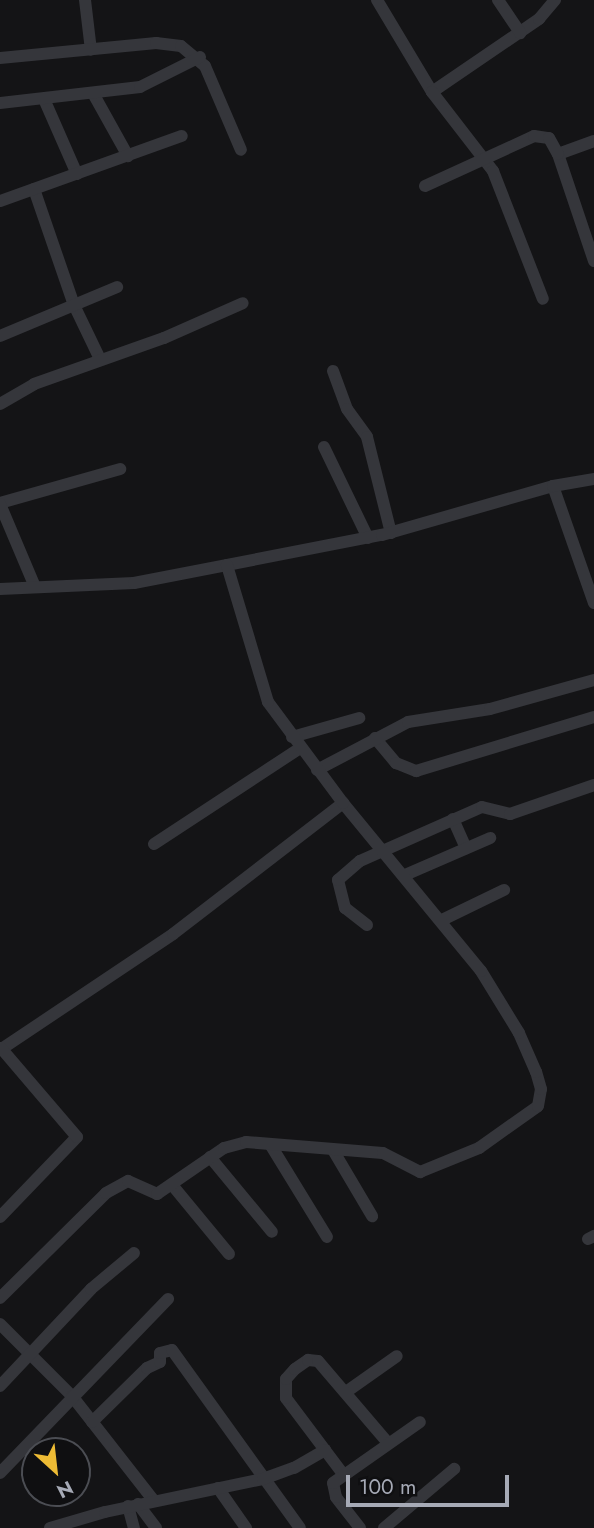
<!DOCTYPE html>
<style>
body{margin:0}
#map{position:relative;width:594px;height:1528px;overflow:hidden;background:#141416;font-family:Jost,sans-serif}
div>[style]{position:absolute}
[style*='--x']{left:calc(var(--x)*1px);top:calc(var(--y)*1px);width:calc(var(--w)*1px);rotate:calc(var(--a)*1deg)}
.minor>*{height:12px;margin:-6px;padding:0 6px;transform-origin:6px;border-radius:6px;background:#35363b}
span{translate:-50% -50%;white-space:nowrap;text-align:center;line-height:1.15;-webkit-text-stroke:6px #0f0f11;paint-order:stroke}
.north{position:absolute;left:21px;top:1437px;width:70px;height:70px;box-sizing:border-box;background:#0f0f11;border:2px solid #4b4d53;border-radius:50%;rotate:153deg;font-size:19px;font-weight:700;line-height:28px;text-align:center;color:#a6aab6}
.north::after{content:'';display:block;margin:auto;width:24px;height:32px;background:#edbb35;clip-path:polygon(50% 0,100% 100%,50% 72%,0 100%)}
.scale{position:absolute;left:346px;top:1475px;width:163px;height:32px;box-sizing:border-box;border:4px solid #a6aab6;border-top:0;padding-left:9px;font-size:21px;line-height:24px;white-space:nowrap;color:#a6aab6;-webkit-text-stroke:5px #0f0f11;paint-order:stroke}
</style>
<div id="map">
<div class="minor">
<div style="--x:85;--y:0;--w:50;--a:83.2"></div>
<div style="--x:377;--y:0;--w:107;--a:59.1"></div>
<div style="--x:432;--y:92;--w:130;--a:-34.3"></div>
<div style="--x:539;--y:19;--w:25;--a:-50"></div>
<div style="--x:498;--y:0;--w:40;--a:56"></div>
<div style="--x:0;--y:58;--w:157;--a:-5.5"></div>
<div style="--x:156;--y:43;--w:25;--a:7"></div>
<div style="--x:181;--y:46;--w:31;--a:40"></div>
<div style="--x:205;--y:66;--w:91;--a:66.8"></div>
<div style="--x:432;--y:92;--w:100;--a:52.3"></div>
<div style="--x:493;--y:171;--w:137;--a:68.7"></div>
<div style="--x:94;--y:95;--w:70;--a:60.9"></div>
<div style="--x:44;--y:99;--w:82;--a:66.3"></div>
<div style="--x:0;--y:103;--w:141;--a:-6.5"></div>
<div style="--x:140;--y:87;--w:67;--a:-26.6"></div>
<div style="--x:594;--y:141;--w:38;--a:160"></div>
<div style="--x:558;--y:154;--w:113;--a:71.4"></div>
<div style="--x:425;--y:186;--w:120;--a:-24.6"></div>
<div style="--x:534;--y:136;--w:15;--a:8"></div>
<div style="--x:549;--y:138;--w:18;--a:61"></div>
<div style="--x:34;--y:189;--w:123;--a:71"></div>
<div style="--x:74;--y:305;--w:60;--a:64.3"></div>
<div style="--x:0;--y:201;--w:193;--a:-19.7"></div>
<div style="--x:0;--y:336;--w:127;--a:-22.7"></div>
<div style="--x:333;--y:371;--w:40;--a:69.8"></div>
<div style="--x:347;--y:409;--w:34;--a:54"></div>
<div style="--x:367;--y:437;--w:99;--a:76"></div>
<div style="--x:0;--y:404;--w:39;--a:-30"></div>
<div style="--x:34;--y:384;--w:138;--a:-19.5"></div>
<div style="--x:164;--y:338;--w:86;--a:-23.9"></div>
<div style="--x:324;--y:447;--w:101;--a:64.2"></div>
<div style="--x:553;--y:486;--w:124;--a:70.7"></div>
<div style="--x:0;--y:503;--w:125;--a:-15.8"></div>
<div style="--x:0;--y:504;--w:90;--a:67.1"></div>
<div style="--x:0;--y:589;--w:134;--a:-2.6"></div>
<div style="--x:134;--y:583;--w:253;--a:-11"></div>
<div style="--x:382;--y:535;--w:178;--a:-16"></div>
<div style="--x:553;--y:486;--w:42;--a:-9.7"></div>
<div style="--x:292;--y:737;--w:70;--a:-15.8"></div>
<div style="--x:375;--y:738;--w:33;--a:50"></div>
<div style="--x:396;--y:763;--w:22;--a:22"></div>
<div style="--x:416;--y:771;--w:186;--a:-16.9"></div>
<div style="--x:317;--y:770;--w:103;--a:-27.8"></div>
<div style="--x:408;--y:722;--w:83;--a:-9"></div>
<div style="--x:490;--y:709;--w:108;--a:-15.6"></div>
<div style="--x:453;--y:819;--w:32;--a:66"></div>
<div style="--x:154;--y:844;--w:175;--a:-33.3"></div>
<div style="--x:405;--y:875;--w:93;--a:-23.5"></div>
<div style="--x:442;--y:920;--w:69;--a:-25.8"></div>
<div style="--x:367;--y:925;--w:28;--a:-142"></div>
<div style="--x:345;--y:908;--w:29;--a:-104"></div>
<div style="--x:338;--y:880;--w:29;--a:-41"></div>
<div style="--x:360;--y:861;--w:133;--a:-23.9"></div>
<div style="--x:482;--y:807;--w:29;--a:14"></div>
<div style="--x:510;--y:814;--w:89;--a:-19"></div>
<div style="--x:0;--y:1050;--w:208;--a:-33.8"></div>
<div style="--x:173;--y:934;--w:215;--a:-37.6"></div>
<div style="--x:270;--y:1144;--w:109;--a:58.5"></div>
<div style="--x:333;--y:1150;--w:77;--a:59.4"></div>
<div style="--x:210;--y:1157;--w:97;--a:50.4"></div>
<div style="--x:173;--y:1186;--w:88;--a:50.5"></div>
<div style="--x:0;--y:1217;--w:111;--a:-46.1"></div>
<div style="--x:77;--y:1137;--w:117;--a:-130.5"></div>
<div style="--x:588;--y:1239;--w:7;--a:-27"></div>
<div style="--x:0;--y:1298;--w:149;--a:-44.7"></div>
<div style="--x:106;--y:1193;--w:25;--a:-29"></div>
<div style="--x:128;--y:1181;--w:32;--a:24"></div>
<div style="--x:157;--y:1194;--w:81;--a:-34.5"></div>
<div style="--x:224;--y:1148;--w:23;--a:-15"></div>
<div style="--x:246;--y:1142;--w:137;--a:4.6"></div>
<div style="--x:383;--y:1153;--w:42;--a:27.2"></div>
<div style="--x:420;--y:1172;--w:64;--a:-22.1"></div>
<div style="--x:479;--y:1148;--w:72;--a:-35.4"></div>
<div style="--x:538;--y:1106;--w:17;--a:-80"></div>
<div style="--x:541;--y:1089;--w:18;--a:-106"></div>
<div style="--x:536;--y:1072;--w:43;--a:-113.6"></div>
<div style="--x:519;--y:1033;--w:73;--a:-121.5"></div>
<div style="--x:481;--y:971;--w:217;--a:-129.4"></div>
<div style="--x:343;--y:803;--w:126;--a:-126.6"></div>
<div style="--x:268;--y:702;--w:143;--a:-106.7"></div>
<div style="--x:0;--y:1324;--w:102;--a:45"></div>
<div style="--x:72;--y:1396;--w:133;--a:52"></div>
<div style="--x:0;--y:1386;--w:133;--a:-46.8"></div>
<div style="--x:91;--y:1289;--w:56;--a:-39.9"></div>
<div style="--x:346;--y:1392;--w:62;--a:-35.2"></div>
<div style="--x:92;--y:1422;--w:77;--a:-44.5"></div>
<div style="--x:147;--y:1368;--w:14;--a:-25"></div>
<div style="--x:160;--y:1362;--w:9;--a:-90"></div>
<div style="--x:160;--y:1353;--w:12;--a:-14"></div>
<div style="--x:172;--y:1350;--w:219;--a:54.3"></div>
<div style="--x:0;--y:1473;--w:242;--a:-46"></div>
<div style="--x:343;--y:1474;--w:95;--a:-126.9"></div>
<div style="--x:286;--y:1398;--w:19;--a:-90"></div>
<div style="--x:286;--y:1379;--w:13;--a:-48"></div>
<div style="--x:295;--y:1369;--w:16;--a:-35"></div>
<div style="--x:308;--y:1360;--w:10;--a:6"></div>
<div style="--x:318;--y:1361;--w:108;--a:49.5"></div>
<div style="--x:218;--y:1488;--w:49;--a:55"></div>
<div style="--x:138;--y:1504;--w:30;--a:53"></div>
<div style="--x:128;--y:1506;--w:23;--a:75"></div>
<div style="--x:50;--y:1528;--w:57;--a:-16.2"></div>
<div style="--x:105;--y:1512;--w:161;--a:-11.8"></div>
<div style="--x:263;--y:1479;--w:33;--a:-20"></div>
<div style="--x:294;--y:1468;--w:36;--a:-30"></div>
<div style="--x:360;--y:1528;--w:39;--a:-128"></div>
<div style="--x:336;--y:1497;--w:14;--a:-102"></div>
<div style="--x:333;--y:1483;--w:106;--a:-35"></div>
<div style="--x:384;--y:1528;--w:92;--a:-40.1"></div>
</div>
<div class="north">N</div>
<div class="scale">100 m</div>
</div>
